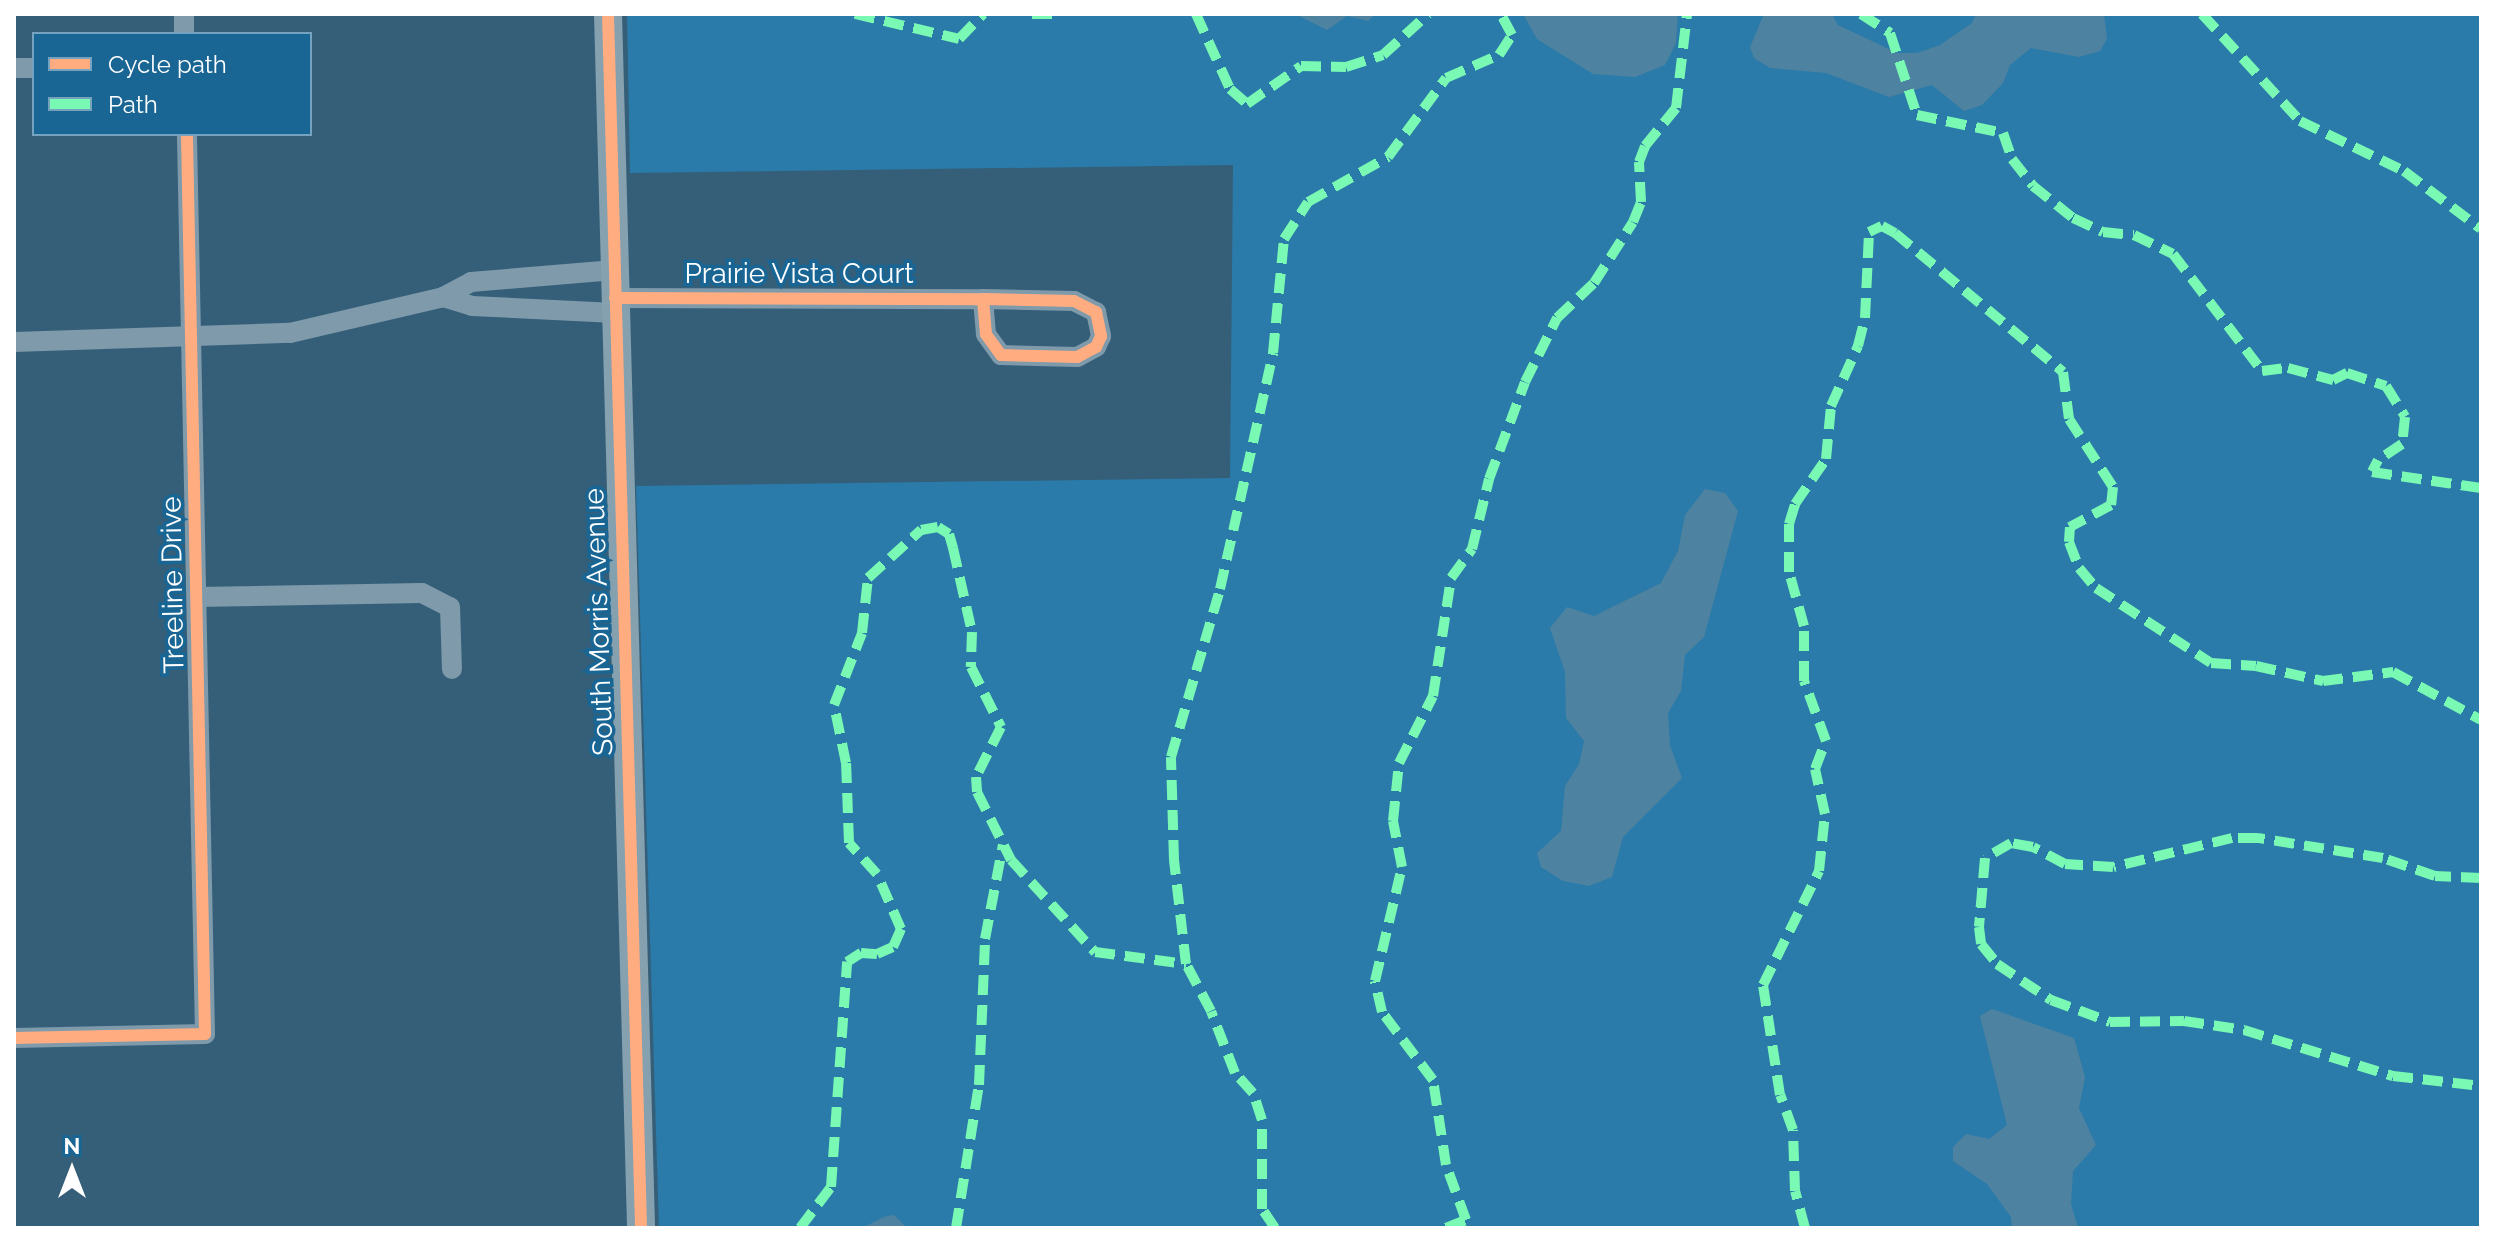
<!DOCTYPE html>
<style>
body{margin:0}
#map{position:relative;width:2495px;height:1242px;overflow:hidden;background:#355f78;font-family:Raleway,sans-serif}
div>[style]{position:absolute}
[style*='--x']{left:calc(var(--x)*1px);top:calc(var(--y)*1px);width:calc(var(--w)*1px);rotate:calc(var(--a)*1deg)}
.green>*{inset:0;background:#2a7ba9}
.water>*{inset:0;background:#4e82a1}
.street>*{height:20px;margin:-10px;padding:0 10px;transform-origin:10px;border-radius:10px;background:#7e9aab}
.secondary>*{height:28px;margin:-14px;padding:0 14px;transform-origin:14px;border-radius:14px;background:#85a0af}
.quiet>*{height:10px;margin-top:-5px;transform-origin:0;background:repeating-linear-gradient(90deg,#7af9b4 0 20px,transparent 0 30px)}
.cycleway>*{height:12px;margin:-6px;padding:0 6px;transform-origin:6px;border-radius:6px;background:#ffac80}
span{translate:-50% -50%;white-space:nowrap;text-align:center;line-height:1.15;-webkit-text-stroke:7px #196594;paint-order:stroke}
.street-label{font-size:28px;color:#fff}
.frame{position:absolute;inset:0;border:16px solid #fff;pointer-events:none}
.legend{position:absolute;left:32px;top:32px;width:280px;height:104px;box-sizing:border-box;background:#196594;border:2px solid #75a3bf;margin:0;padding:10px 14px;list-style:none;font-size:24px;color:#fff}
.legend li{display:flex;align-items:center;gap:16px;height:40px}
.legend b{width:40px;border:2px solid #75a3bf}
.north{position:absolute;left:32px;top:1130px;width:80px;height:80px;-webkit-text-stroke:6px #196594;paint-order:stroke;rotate:0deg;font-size:22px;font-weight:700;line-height:32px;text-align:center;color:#fff}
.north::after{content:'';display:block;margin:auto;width:28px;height:36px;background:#fff;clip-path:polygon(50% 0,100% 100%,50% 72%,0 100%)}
</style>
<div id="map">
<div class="green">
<div style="clip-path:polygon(627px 14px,2481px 14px,2481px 1228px,659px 1228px,636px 486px,1230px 478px,1233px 165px,630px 173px)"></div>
</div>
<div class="water">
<div style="clip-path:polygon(1295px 14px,1375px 14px,1368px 21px,1347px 16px,1327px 30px)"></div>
<div style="clip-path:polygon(1523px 14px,1678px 14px,1676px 43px,1665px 65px,1635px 77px,1593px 74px,1537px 39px)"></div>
<div style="clip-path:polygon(1764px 14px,1832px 14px,1838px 25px,1897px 53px,1917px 53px,1940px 45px,1972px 23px,1976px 14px,2104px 14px,2107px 39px,2100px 51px,2079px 57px,2031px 48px,2010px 65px,2003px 83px,1982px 105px,1964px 111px,1932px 85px,1889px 97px,1826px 73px,1770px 68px,1754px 58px,1750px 47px)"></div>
<div style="clip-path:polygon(1705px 489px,1725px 493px,1738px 511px,1704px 637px,1685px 655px,1681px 691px,1668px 713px,1670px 746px,1682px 778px,1623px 837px,1612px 877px,1589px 886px,1563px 881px,1541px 867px,1537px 853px,1561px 831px,1565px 786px,1579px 764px,1584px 741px,1566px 718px,1565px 672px,1550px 628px,1567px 607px,1594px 616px,1661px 583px,1678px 551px,1685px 515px)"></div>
<div style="clip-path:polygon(1992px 1009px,2074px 1038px,2085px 1077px,2079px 1108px,2096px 1145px,2073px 1171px,2071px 1204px,2078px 1228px,2012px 1228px,2011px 1217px,1987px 1184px,1953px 1161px,1953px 1147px,1966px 1134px,1989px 1139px,2007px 1125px,1980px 1016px)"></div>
<div style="clip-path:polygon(894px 1215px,907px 1228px,862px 1228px,884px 1217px)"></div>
</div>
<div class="street">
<div style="--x:184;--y:14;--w:20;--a:90"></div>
<div style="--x:14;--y:68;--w:20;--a:0"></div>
<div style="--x:443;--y:297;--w:30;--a:17"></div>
<div style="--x:472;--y:306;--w:143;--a:2.8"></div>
<div style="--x:615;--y:298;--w:368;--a:0.2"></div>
<div style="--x:983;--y:299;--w:91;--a:1.3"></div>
<div style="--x:1074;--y:301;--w:25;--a:27"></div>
<div style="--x:1096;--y:312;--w:25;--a:78"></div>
<div style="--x:1101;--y:336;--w:12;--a:114"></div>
<div style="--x:1096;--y:347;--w:21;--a:152"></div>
<div style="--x:1077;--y:357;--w:76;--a:-178.5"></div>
<div style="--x:1001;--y:355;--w:26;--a:-126"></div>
<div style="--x:986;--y:334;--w:35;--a:-95"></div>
<div style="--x:14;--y:342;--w:276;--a:-1.9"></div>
<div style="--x:290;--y:333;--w:157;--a:-13.2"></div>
<div style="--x:443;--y:297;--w:32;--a:-28"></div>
<div style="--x:471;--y:282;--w:144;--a:-4.8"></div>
<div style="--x:197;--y:597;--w:225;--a:-1"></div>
<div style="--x:422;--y:593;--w:31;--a:27"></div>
<div style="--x:450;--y:607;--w:62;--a:88.2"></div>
<div style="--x:14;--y:1038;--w:191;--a:-1.2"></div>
<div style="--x:205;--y:1034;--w:900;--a:-91.15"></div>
</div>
<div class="secondary">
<div style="--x:608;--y:14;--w:1214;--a:88.44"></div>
</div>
<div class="quiet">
<div style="--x:855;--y:14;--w:107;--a:13.5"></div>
<div style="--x:959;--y:39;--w:35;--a:-46"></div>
<div style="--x:1032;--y:14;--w:28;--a:0"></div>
<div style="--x:1196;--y:14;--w:82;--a:65.6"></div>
<div style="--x:1230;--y:89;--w:23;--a:41"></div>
<div style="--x:1247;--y:104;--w:66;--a:-35.1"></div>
<div style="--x:1301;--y:66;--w:45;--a:1.3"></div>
<div style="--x:1346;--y:67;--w:39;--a:-18"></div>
<div style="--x:1383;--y:55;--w:61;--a:-42.3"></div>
<div style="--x:1861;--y:14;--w:35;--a:33"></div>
<div style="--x:1890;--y:33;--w:86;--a:71.8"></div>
<div style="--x:1917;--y:115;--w:88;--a:11.8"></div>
<div style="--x:2003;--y:133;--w:28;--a:71"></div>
<div style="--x:2012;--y:159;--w:34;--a:52"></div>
<div style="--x:2033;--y:186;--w:51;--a:38.7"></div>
<div style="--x:2073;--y:218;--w:33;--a:25"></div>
<div style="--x:2103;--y:232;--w:31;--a:6"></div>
<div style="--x:2134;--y:235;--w:43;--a:26"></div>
<div style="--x:2173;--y:254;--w:147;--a:52.7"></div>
<div style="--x:2262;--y:371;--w:26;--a:-7"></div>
<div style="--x:2288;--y:368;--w:47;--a:14.9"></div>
<div style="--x:2333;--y:380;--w:16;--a:-27"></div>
<div style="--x:2347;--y:373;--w:41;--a:18.4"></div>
<div style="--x:2386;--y:386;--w:36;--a:58"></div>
<div style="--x:2405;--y:417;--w:27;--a:96"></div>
<div style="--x:2402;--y:444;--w:29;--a:146"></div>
<div style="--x:2378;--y:460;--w:13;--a:117"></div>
<div style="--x:2372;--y:472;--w:110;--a:8.4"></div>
<div style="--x:2202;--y:14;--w:145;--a:47.5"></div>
<div style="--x:2300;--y:121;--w:115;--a:25.7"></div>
<div style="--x:2404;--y:171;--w:96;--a:37"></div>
<div style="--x:2481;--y:878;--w:46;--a:-177.5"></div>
<div style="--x:2435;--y:876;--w:55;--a:-160.9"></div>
<div style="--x:2383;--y:858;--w:127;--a:-170.9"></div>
<div style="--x:2258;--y:838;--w:26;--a:180"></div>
<div style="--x:2232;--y:838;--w:122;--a:166.3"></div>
<div style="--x:2113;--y:867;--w:48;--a:-176.4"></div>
<div style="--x:2065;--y:864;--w:36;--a:-152"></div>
<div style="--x:2033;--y:847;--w:22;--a:-170"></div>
<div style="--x:2011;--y:843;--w:30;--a:150"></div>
<div style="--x:1985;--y:858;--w:69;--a:95"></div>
<div style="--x:1979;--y:927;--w:17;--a:83"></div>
<div style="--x:1981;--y:944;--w:26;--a:51"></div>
<div style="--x:1997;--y:964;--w:65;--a:33.7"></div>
<div style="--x:2051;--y:1000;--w:63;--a:20.4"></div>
<div style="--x:2110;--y:1022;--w:74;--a:-0.8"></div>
<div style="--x:2184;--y:1021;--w:61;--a:8.5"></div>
<div style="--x:2244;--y:1030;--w:156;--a:17.2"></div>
<div style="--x:2393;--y:1076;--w:89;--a:6.5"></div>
<div style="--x:800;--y:1228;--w:51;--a:-52.9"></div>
<div style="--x:831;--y:1187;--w:226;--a:-85.9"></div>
<div style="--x:847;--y:962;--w:17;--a:-33"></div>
<div style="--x:861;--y:953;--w:16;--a:4"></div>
<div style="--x:877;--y:954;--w:17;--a:-24"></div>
<div style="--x:893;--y:947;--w:20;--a:-66"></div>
<div style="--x:901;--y:929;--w:60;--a:-113.6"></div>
<div style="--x:877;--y:874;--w:42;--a:-132.1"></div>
<div style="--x:849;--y:843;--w:80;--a:-92.1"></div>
<div style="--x:846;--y:763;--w:59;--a:-101.7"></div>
<div style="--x:834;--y:705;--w:77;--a:-68.7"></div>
<div style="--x:862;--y:633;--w:55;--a:-83.8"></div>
<div style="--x:868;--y:578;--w:72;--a:-42.2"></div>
<div style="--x:921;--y:530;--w:17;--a:-10"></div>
<div style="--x:938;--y:527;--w:13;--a:32"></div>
<div style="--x:949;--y:534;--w:15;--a:74"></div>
<div style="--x:953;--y:548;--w:86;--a:77.3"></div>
<div style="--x:972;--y:632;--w:35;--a:92"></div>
<div style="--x:971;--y:667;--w:67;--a:63.4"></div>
<div style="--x:1001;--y:727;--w:56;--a:116.6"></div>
<div style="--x:976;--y:777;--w:15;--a:86"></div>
<div style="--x:977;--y:792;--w:76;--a:63.4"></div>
<div style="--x:1011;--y:860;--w:125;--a:47.6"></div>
<div style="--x:1095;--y:952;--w:92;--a:7.5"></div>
<div style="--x:956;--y:1228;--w:145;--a:-80.9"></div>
<div style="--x:979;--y:1085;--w:146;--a:-87.6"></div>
<div style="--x:985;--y:939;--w:96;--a:-79.2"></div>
<div style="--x:1275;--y:1228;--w:23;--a:-124"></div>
<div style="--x:1262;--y:1209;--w:89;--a:-90"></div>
<div style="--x:1262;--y:1120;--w:28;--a:-108"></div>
<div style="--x:1253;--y:1093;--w:27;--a:-132"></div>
<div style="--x:1235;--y:1073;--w:66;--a:-111.2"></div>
<div style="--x:1211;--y:1011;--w:53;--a:-118"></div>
<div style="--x:1186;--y:964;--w:105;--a:-96.6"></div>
<div style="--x:1174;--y:860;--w:103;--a:-91.7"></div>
<div style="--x:1171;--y:757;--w:175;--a:-73.7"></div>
<div style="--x:1220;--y:589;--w:242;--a:-77.3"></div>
<div style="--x:1273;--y:353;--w:115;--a:-84.5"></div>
<div style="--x:1284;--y:239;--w:44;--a:-57"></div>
<div style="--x:1308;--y:202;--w:92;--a:-29.4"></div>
<div style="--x:1388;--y:157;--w:98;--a:-53.7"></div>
<div style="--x:1446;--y:78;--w:58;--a:-23.5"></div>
<div style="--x:1499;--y:55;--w:24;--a:-57"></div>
<div style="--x:1512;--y:35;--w:24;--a:-118"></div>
<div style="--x:1446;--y:1228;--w:22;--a:-22"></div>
<div style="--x:1466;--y:1220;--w:59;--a:-110"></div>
<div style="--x:1446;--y:1165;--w:86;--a:-98.7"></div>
<div style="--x:1433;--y:1080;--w:85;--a:-126.9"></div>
<div style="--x:1382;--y:1012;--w:32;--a:-103"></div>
<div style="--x:1375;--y:981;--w:117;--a:-76.7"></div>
<div style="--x:1402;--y:867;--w:47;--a:-101.1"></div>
<div style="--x:1393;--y:821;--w:58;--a:-84.1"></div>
<div style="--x:1399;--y:763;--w:75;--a:-63.1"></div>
<div style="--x:1433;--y:696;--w:119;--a:-81.3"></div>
<div style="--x:1451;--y:578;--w:36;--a:-54"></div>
<div style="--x:1472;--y:549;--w:72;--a:-76.3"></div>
<div style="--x:1489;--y:479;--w:103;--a:-69.6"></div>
<div style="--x:1525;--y:382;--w:72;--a:-63.4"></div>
<div style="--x:1557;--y:318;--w:51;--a:-43.4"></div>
<div style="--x:1594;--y:283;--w:72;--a:-57.4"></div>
<div style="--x:1633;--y:222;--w:22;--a:-68"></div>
<div style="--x:1641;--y:202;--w:40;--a:-92.9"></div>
<div style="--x:1639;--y:162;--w:17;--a:-69"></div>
<div style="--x:1645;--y:146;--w:49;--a:-50.8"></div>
<div style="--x:1676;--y:108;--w:95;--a:-83.3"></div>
<div style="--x:1805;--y:1228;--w:38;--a:-105"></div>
<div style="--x:1795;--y:1191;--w:61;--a:-91.9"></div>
<div style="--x:1793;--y:1130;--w:37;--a:-110"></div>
<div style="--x:1780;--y:1095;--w:111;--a:-98.8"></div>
<div style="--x:1763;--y:985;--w:127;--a:-63.8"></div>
<div style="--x:1819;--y:871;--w:57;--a:-84"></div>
<div style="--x:1825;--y:814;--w:46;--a:-102.5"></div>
<div style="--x:1815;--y:769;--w:30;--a:-69"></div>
<div style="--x:1826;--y:741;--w:64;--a:-110.1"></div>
<div style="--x:1804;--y:681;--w:55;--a:-90"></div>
<div style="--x:1804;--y:626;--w:56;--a:-105.5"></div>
<div style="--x:1789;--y:572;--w:48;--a:-90"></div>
<div style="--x:1789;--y:524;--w:21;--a:-73"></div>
<div style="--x:1795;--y:504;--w:55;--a:-55.4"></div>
<div style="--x:1826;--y:459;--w:53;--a:-84.6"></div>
<div style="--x:1831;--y:406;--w:66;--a:-65.8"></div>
<div style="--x:1858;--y:346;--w:29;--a:-76"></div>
<div style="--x:1865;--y:318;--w:86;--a:-87.3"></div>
<div style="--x:1869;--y:232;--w:14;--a:-25"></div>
<div style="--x:1882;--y:226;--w:15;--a:28"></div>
<div style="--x:1895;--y:233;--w:218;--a:39.6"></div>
<div style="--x:2063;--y:372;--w:47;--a:82.7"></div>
<div style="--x:2069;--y:419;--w:81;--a:57.1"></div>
<div style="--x:2113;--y:487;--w:18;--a:96"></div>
<div style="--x:2111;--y:505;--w:47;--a:151.8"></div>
<div style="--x:2070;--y:527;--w:15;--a:94"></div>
<div style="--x:2069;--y:542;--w:28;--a:69"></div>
<div style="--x:2079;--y:568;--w:26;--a:50"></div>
<div style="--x:2096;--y:588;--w:137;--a:33.1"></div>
<div style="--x:2211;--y:663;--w:45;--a:3.8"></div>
<div style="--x:2256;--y:666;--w:69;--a:12.6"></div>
<div style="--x:2323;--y:681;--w:71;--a:-7.3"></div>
<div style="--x:2393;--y:672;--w:100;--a:28.6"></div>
</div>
<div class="cycleway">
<div style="--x:608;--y:14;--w:1214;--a:88.44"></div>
<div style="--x:615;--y:298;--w:368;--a:0.2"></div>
<div style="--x:983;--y:299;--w:91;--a:1.3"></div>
<div style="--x:1074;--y:301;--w:25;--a:27"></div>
<div style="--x:1096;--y:312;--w:25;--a:78"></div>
<div style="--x:1101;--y:336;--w:12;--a:114"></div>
<div style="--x:1096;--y:347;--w:21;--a:152"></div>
<div style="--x:1077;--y:357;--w:76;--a:-178.5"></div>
<div style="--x:1001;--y:355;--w:26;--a:-126"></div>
<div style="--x:986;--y:334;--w:35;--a:-95"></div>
<div style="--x:14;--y:1038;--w:191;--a:-1.2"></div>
<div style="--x:205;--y:1034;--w:900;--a:-91.15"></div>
</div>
<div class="street-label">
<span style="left:799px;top:274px">Prairie Vista Court</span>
<span style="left:173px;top:585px;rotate:-91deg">Treeline Drive</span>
<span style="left:599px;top:622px;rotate:-92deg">South Morris Avenue</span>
</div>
<div class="frame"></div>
<ul class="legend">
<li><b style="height:10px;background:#ffac80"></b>Cycle path</li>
<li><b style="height:10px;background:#7af9b4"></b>Path</li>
</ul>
<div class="north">N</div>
</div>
